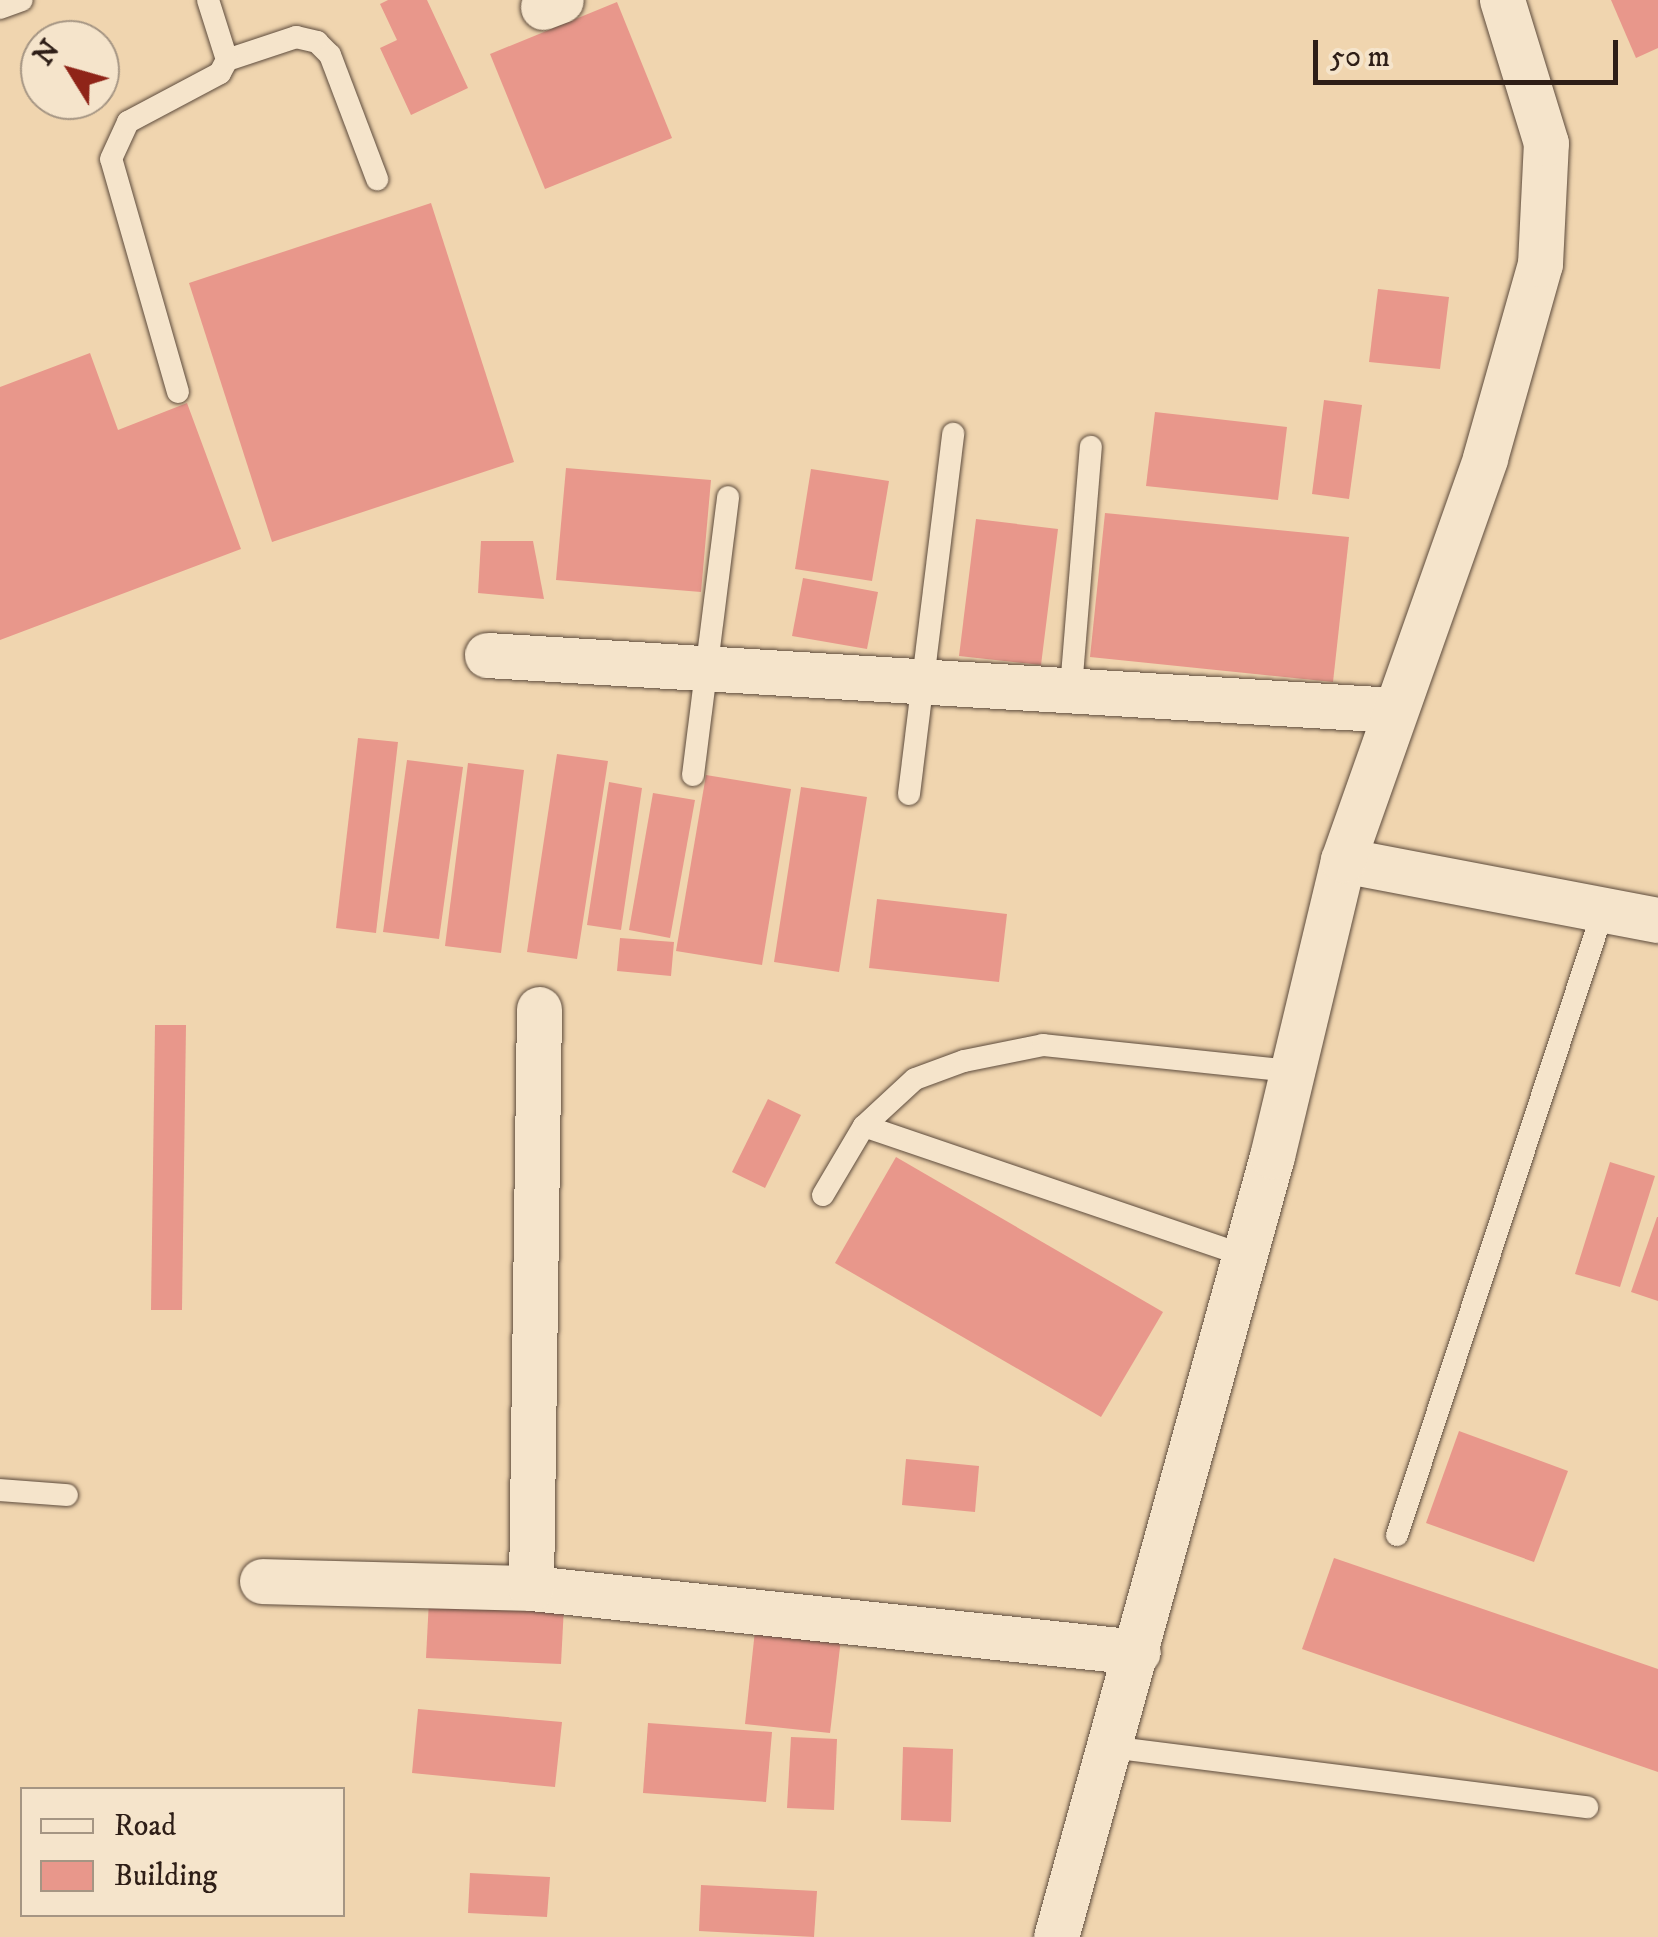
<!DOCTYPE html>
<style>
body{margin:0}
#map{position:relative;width:1658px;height:1937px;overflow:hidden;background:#f0d5af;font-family:"IM FELL DW Pica",serif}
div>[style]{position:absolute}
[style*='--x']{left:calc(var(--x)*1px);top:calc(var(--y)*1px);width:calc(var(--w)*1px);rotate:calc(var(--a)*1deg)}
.building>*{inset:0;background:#e8978b}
.roads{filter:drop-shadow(0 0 2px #5e4c3d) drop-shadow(0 0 2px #5e4c3d)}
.service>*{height:22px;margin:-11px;padding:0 11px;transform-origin:11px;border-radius:11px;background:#f5e4cb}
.minor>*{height:45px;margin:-22.5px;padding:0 22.5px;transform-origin:22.5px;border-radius:22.5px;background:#f5e4cb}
span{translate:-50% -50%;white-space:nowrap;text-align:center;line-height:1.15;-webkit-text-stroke:8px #f5e4cb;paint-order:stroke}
.legend{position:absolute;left:20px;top:1787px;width:325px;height:130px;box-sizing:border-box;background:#f5e4cb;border:2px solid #a59583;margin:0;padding:12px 18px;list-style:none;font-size:30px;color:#2e1e17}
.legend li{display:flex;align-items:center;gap:20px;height:50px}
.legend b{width:50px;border:2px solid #a59583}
.north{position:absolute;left:20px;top:20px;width:100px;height:100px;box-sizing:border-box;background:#f5e4cb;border:2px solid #a59583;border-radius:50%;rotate:307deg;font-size:28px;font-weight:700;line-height:40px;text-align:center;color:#2e1e17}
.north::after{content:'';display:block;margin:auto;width:35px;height:45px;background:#8f2418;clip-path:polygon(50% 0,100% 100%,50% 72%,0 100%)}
.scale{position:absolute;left:1313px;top:40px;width:305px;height:45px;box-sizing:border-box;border:5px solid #2e1e17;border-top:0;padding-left:12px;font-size:30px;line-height:35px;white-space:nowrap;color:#2e1e17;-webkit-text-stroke:8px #f5e4cb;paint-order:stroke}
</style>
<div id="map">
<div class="building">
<div style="clip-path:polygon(388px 0,427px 0,468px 88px,411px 115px,380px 48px,397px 40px,380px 4px)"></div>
<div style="clip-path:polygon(1611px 0,1658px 0,1658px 48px,1636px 58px)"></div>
<div style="clip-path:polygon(617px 2px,672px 138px,545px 189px,490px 54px)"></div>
<div style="clip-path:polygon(431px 203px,514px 462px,272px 542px,189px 283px)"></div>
<div style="clip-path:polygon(1378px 289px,1449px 297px,1440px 369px,1369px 362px)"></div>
<div style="clip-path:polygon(90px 353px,118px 430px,187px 403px,241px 549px,0 640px,0 387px)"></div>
<div style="clip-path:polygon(1324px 400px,1362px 405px,1349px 499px,1312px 494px)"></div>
<div style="clip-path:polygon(1155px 412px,1287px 427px,1278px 500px,1146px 486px)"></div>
<div style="clip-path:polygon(566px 468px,711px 480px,701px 592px,556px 580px)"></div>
<div style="clip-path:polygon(811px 469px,889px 481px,872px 581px,795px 569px)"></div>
<div style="clip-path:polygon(1105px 513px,1349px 537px,1333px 682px,1090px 657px)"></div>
<div style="clip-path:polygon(976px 519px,1058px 529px,1041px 665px,959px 656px)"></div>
<div style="clip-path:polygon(481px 541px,533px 541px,544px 599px,478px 593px)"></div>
<div style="clip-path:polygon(803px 578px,878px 592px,867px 649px,792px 636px)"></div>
<div style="clip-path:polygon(358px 738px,398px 742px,376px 933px,336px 928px)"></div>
<div style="clip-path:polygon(557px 754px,608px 761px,577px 959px,527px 952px)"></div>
<div style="clip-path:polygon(407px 760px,463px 767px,439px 939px,383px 932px)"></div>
<div style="clip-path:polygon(468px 763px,524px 770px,501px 953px,445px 946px)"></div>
<div style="clip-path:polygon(706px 775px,791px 789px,762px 965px,676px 951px)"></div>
<div style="clip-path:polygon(609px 782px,642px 788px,621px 930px,587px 925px)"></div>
<div style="clip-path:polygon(801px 787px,867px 797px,839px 972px,774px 962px)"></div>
<div style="clip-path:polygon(653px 793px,695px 800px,670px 938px,629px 930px)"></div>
<div style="clip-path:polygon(877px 899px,1007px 914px,999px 982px,869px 968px)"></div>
<div style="clip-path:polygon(620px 938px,674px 942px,671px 976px,617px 971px)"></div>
<div style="clip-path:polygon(155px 1025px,186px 1025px,182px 1310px,151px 1310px)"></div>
<div style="clip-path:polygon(768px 1099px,801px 1115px,765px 1188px,732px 1172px)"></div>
<div style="clip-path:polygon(896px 1157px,1163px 1312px,1101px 1417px,835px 1263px)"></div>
<div style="clip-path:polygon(1610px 1162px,1655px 1176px,1620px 1287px,1575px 1274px)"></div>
<div style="clip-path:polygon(1657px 1217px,1658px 1217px,1658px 1301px,1631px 1292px)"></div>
<div style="clip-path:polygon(1459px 1431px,1568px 1471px,1534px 1562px,1426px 1523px)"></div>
<div style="clip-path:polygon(906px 1459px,979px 1466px,975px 1512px,902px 1505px)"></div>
<div style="clip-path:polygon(1334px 1558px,1658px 1669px,1658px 1772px,1302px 1649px)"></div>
<div style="clip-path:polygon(429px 1600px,564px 1606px,561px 1664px,426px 1658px)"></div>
<div style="clip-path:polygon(756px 1621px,842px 1630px,830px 1733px,745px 1724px)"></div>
<div style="clip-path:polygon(418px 1709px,562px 1722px,555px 1787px,412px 1773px)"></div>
<div style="clip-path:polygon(648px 1723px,772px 1732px,766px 1802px,643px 1793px)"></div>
<div style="clip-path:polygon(791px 1737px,837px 1739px,834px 1810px,787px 1808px)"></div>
<div style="clip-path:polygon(903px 1747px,953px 1749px,951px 1822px,901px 1820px)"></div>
<div style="clip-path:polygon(470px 1873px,550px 1877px,547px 1917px,468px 1913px)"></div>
<div style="clip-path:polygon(701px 1885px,817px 1891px,814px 1937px,699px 1931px)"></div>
</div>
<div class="roads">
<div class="service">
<div style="--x:0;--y:8;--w:23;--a:-20"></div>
<div style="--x:227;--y:60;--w:73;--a:-18.4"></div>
<div style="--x:296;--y:37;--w:22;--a:13"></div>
<div style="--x:317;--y:42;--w:18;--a:45"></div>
<div style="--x:330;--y:55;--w:133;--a:69.2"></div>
<div style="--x:178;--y:392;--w:242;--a:-106"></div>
<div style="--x:111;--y:159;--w:41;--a:-65.3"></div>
<div style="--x:128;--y:122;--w:104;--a:-28"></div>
<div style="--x:220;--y:73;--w:15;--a:-62"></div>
<div style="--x:227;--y:60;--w:63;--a:-107.6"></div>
<div style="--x:1071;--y:688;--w:242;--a:-85.3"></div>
<div style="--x:693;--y:775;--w:280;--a:-82.8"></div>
<div style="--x:909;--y:794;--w:363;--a:-83"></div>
<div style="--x:864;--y:1126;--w:403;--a:18.8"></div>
<div style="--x:823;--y:1195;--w:80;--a:-59.3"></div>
<div style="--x:864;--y:1126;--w:69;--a:-42.7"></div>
<div style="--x:915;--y:1079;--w:52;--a:-20.2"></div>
<div style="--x:964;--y:1061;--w:81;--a:-11.4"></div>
<div style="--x:1043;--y:1045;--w:250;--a:6"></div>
<div style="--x:0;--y:1490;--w:67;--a:4.3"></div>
<div style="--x:1397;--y:1535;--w:657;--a:-71.73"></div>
<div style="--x:1110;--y:1747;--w:481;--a:7.2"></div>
</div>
<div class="minor">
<div style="--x:543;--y:7;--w:19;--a:-21"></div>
<div style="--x:487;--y:655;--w:908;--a:3.47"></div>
<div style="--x:1343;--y:860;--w:321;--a:10.8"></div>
<div style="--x:262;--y:1581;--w:269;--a:1.5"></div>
<div style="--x:531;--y:1588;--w:610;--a:6.02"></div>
<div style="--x:531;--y:1588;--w:579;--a:-89.21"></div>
<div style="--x:1056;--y:1937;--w:810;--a:-74.54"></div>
<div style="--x:1272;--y:1156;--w:304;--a:-76.5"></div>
<div style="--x:1343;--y:860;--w:426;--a:-70.5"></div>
<div style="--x:1485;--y:458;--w:202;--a:-74.2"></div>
<div style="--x:1540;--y:264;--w:121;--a:-87.2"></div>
<div style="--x:1546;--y:143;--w:150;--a:-107.1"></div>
</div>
</div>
<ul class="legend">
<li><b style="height:12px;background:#f5e4cb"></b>Road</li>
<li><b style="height:28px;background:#e8978b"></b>Building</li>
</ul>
<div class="north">N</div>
<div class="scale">50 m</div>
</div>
